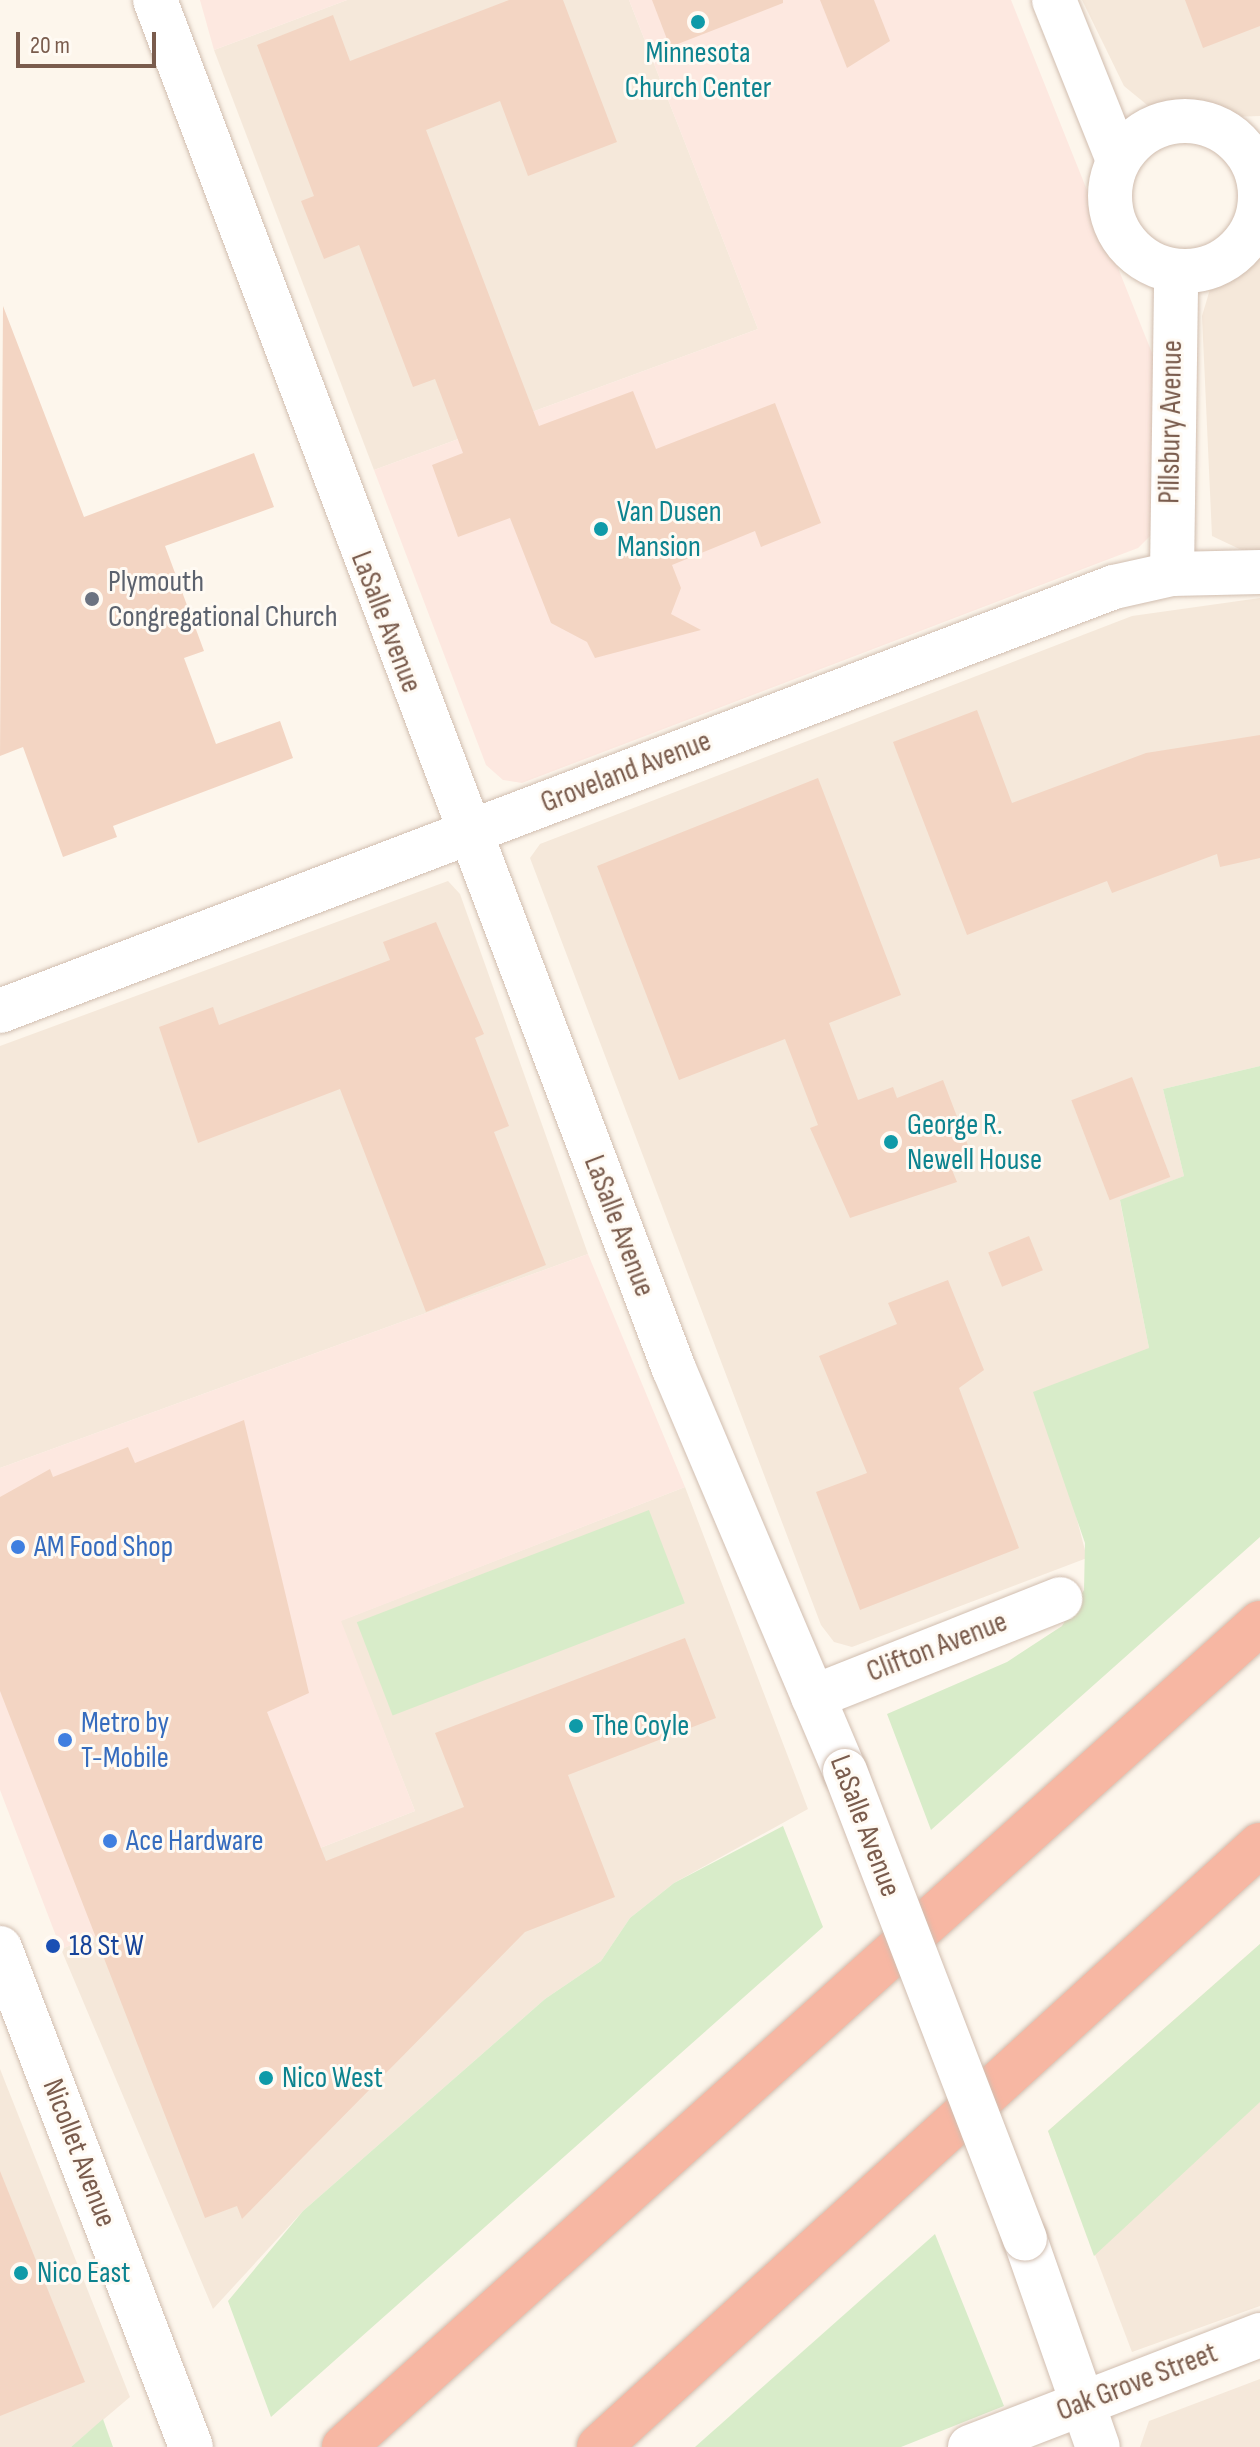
<!DOCTYPE html>
<style>
body{margin:0}
#map{position:relative;width:1260px;height:2447px;overflow:hidden;background:#fdf6ec;font-family:"Sofia Sans Condensed",sans-serif}
div>[style]{position:absolute}
.residential>*{inset:0;background:#f5e8da}
.commercial>*{inset:0;background:#fde8e0}
.green>*{inset:0;background:#d8ecc9;transform-origin:0 0}
.building>*{inset:0;background:#f3d5c3;transform-origin:0 0}
.roads{filter:drop-shadow(0 0 2px #d1beb0) drop-shadow(0 0 2px #d1beb0)}
.minor>*{height:44px;margin:-22px;padding:0 22px;transform-origin:22px;border-radius:22px;background:#fff}
.minor>.ring{margin:-22px;padding:0;box-sizing:content-box;background:none;border:44px solid #fff;border-radius:50%}
.tertiary>*{height:44px;margin:-22px;padding:0 22px;transform-origin:22px;border-radius:22px;background:#fff}
.motorway>*{height:44px;margin:-22px;padding:0 22px;transform-origin:22px;border-radius:22px;background:#f7b7a3}
.bridges{filter:drop-shadow(0 0 2px #d1beb0) drop-shadow(0 0 2px #d1beb0)}
.tertiary-bridge>*{height:44px;margin:-22px;padding:0 22px;transform-origin:22px;border-radius:22px;background:#fff}
.dots>*{width:22px;height:22px;translate:-50% -50%;box-sizing:border-box;border:4px solid #fffaf3;border-radius:50%}
span{translate:-50% -50%;white-space:nowrap;text-align:center;line-height:1.15;-webkit-text-stroke:6px #fffaf3;paint-order:stroke}
.culture-label{font-size:30px;color:#0d838f}
.left{translate:0 -50%;text-align:left}
.street-label{font-size:30px;color:#7a5c4d}
.worship-label{font-size:30px;color:#5b616d}
.shop-label{font-size:30px;color:#366cbe}
.transit-label{font-size:30px;color:#164399}
.scale{position:absolute;left:16px;top:32px;width:140px;height:36px;box-sizing:border-box;border:4px solid #7a5c4d;border-top:0;padding-left:10px;font-size:24px;line-height:28px;white-space:nowrap;color:#7a5c4d;-webkit-text-stroke:6px #fffaf3;paint-order:stroke}
</style>
<div id="map">
<div class="residential">
<i style="clip-path:polygon(347px 0,629px 0,758px 329px,374px 470px,214px 50px)"></i>
<i style="clip-path:polygon(1082px 0,1260px 0,1260px 116px,1173px 119px,1152px 109px,1124px 86px)"></i>
<i style="clip-path:polygon(1260px 205px,1260px 552px,1248px 553px,1212px 536px,1202px 316px,1219px 259px,1240px 221px)"></i>
<i style="clip-path:polygon(1260px 598px,1260px 1066px,1163px 1089px,1184px 1176px,1120px 1201px,1149px 1348px,1074px 1508px,1087px 1558px,852px 1647px,834px 1642px,821px 1625px,530px 858px,540px 844px,1132px 616px)"></i>
<i style="clip-path:polygon(448px 881px,460px 894px,588px 1254px,0 1468px,0 1046px)"></i>
<i style="clip-path:polygon(685px 1487px,808px 1809px,674px 1883px,630px 1918px,601px 1961px,545px 1999px,303px 2211px,213px 2309px,61px 1949px,415px 1811px,340px 1621px)"></i>
<i style="clip-path:polygon(1260px 1944px,1260px 2306px,1132px 2352px,1048px 2131px)"></i>
<i style="clip-path:polygon(0 2069px,130px 2397px,71px 2447px,0 2447px)"></i>
<i style="clip-path:polygon(1260px 2379px,1260px 2447px,1140px 2447px,1149px 2421px)"></i>
</div>
<div class="commercial">
<i style="clip-path:polygon(200px 0,347px 0,214px 50px)"></i>
<i style="clip-path:polygon(629px 0,1011px 0,1156px 363px,1168px 425px,1150px 536px,1138px 548px,522px 783px,503px 780px,486px 765px,374px 470px,758px 329px)"></i>
<i style="clip-path:polygon(588px 1254px,685px 1487px,341px 1621px,415px 1811px,61px 1949px,0 1790px,0 1468px)"></i>
</div>
<div class="green">
<i style="clip-path:polygon(1260px 1066px,1260px 1537px,931px 1830px,887px 1714px,1007px 1662px,1062px 1626px,1084px 1590px,1085px 1543px,1033px 1392px,1149px 1348px,1120px 1200px,1184px 1176px,1163px 1089px)"></i>
<i style="left:649px;top:1510px;width:100px;height:313px;rotate:69deg"></i>
<i style="clip-path:polygon(783px 1826px,823px 1927px,271px 2417px,228px 2301px,303px 2211px,545px 1999px,601px 1961px,630px 1918px,674px 1883px)"></i>
<i style="clip-path:polygon(1260px 1944px,1260px 2102px,1094px 2256px,1048px 2131px)"></i>
<i style="clip-path:polygon(935px 2234px,1004px 2406px,901px 2447px,695px 2447px)"></i>
<i style="clip-path:polygon(103px 2419px,113px 2447px,71px 2447px)"></i>
</div>
<div class="building">
<i style="clip-path:polygon(509px 0,563px 0,617px 142px,528px 176px,500px 101px,426px 130px,539px 426px,633px 391px,656px 449px,775px 403px,821px 523px,761px 547px,755px 531px,672px 565px,681px 588px,671px 614px,701px 630px,595px 658px,587px 642px,551px 623px,510px 518px,458px 537px,432px 465px,463px 453px,435px 379px,413px 387px,359px 245px,324px 259px,301px 201px,314px 196px,257px 45px,333px 15px,350px 61px)"></i>
<i style="clip-path:polygon(652px 0,783px 0,783px 3px,670px 47px)"></i>
<i style="clip-path:polygon(820px 0,874px 0,890px 41px,847px 68px)"></i>
<i style="clip-path:polygon(1185px 0,1260px 0,1260px 26px,1203px 48px)"></i>
<i style="clip-path:polygon(3px 306px,84px 517px,254px 453px,274px 507px,165px 546px,204px 651px,184px 658px,216px 744px,280px 721px,293px 758px,113px 826px,117px 837px,63px 857px,23px 747px,0 756px)"></i>
<i style="clip-path:polygon(977px 710px,1012px 803px,1146px 753px,1260px 735px,1260px 858px,1220px 867px,1217px 854px,1112px 893px,1107px 881px,967px 935px,893px 742px)"></i>
<i style="clip-path:polygon(818px 778px,901px 995px,829px 1023px,858px 1100px,893px 1087px,897px 1098px,943px 1080px,972px 1156px,950px 1165px,957px 1182px,850px 1218px,810px 1128px,818px 1125px,785px 1039px,679px 1080px,597px 866px)"></i>
<i style="clip-path:polygon(436px 922px,484px 1034px,475px 1038px,509px 1126px,494px 1132px,546px 1265px,426px 1312px,340px 1089px,198px 1143px,159px 1027px,213px 1007px,219px 1025px,390px 960px,383px 942px)"></i>
<i style="left:1132px;top:1077px;width:107px;height:65px;rotate:69deg"></i>
<i style="left:1029px;top:1236px;width:37px;height:44px;rotate:68deg"></i>
<i style="clip-path:polygon(948px 1280px,984px 1370px,959px 1388px,1019px 1548px,860px 1610px,816px 1492px,867px 1473px,819px 1356px,897px 1324px,888px 1303px)"></i>
<i style="clip-path:polygon(244px 1420px,309px 1693px,267px 1712px,326px 1861px,464px 1807px,435px 1733px,685px 1638px,716px 1718px,568px 1775px,615px 1897px,525px 1932px,242px 2219px,237px 2206px,205px 2218px,0 1691px,0 1497px,50px 1469px,53px 1477px,128px 1447px,135px 1463px)"></i>
<i style="clip-path:polygon(0 2171px,85px 2382px,0 2416px)"></i>
</div>
<div class="roads">
<div class="minor">
<i style="left:1054px;top:0;width:172px;rotate:68.2deg"></i>
<i class="ring" style="left:1110px;top:121px;width:106px;height:106px"></i>
<i style="left:1172px;top:574px;width:303px;rotate:-89.2deg"></i>
<i style="left:813px;top:1697px;width:266px;rotate:-21.6deg"></i>
<i style="left:970px;top:2447px;width:311px;rotate:-21.1deg"></i>
</div>
<div class="tertiary">
<i style="left:155px;top:0;width:1464px;rotate:69.24deg"></i>
<i style="left:674px;top:1369px;width:437px;rotate:67deg"></i>
<i style="left:0;top:1011px;width:1192px;rotate:-20.84deg"></i>
<i style="left:1114px;top:587px;width:59px;rotate:-12.6deg"></i>
<i style="left:1172px;top:574px;width:88px;rotate:-1.3deg"></i>
<i style="left:0;top:1948px;width:534px;rotate:69.05deg"></i>
<i style="left:1025px;top:2239px;width:220px;rotate:70.7deg"></i>
</div>
<div class="motorway">
<i style="left:344px;top:2447px;width:1232px;rotate:-41.97deg"></i>
<i style="left:599px;top:2447px;width:894px;rotate:-42.33deg"></i>
</div>
</div>
<div class="bridges">
<div class="tertiary-bridge">
<i style="left:845px;top:1771px;width:501px;rotate:68.96deg"></i>
</div>
</div>
<div class="dots">
<i style="left:698px;top:22px;background:#0f9aa8"></i>
<i style="left:601px;top:529px;background:#0f9aa8"></i>
<i style="left:92px;top:599px;background:#6b7280"></i>
<i style="left:891px;top:1142px;background:#0f9aa8"></i>
<i style="left:18px;top:1547px;background:#3f7fe0"></i>
<i style="left:576px;top:1726px;background:#0f9aa8"></i>
<i style="left:65px;top:1740px;background:#3f7fe0"></i>
<i style="left:110px;top:1841px;background:#3f7fe0"></i>
<i style="left:53px;top:1946px;background:#1a4fb4"></i>
<i style="left:266px;top:2078px;background:#0f9aa8"></i>
<i style="left:21px;top:2273px;background:#0f9aa8"></i>
</div>
<div class="culture-label">
<span style="left:698px;top:70px">Minnesota<br>Church Center</span>
<span class="left" style="left:617px;top:529px">Van Dusen<br>Mansion</span>
<span class="left" style="left:907px;top:1142px">George R.<br>Newell House</span>
<span class="left" style="left:592px;top:1726px">The Coyle</span>
<span class="left" style="left:282px;top:2078px">Nico West</span>
<span class="left" style="left:37px;top:2273px">Nico East</span>
</div>
<div class="street-label">
<span style="left:1171px;top:422px;rotate:-89deg">Pillsbury Avenue</span>
<span style="left:386px;top:622px;rotate:69deg">LaSalle Avenue</span>
<span style="left:626px;top:772px;rotate:-21deg">Groveland Avenue</span>
<span style="left:619px;top:1226px;rotate:69deg">LaSalle Avenue</span>
<span style="left:937px;top:1647px;rotate:-21deg">Clifton Avenue</span>
<span style="left:865px;top:1826px;rotate:69deg">LaSalle Avenue</span>
<span style="left:79px;top:2153px;rotate:69deg">Nicollet Avenue</span>
<span style="left:1137px;top:2382px;rotate:-21deg">Oak Grove Street</span>
</div>
<div class="worship-label">
<span class="left" style="left:108px;top:599px">Plymouth<br>Congregational Church</span>
</div>
<div class="shop-label">
<span class="left" style="left:34px;top:1547px">AM Food Shop</span>
<span class="left" style="left:81px;top:1740px">Metro by<br>T-Mobile</span>
<span class="left" style="left:126px;top:1841px">Ace Hardware</span>
</div>
<div class="transit-label">
<span class="left" style="left:69px;top:1946px">18 St W</span>
</div>
<div class="scale">20 m</div>
</div>
